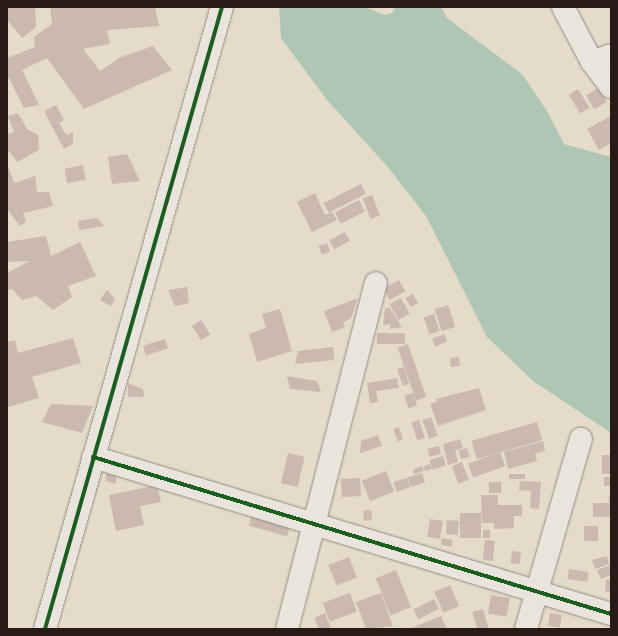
<!DOCTYPE html>
<style>
body{margin:0}
#map{position:relative;width:618px;height:636px;overflow:hidden;background:#e4dbc8;font-family:"IM FELL French Canon",serif}
div>[style]{position:absolute}
.water>*{inset:0;background:#b0c6b5}
.building>*{inset:0;background:#cbb9af;transform-origin:0 0}
.roads{filter:drop-shadow(0 0 1px #938c82) drop-shadow(0 0 1px #938c82)}
.minor>*{height:22px;margin:-11px;padding:0 11px;transform-origin:11px;border-radius:11px;background:#e9e4dc}
.cycleway>*{height:4px;margin:-2px;padding:0 2px;transform-origin:2px;border-radius:2px;background:#1b5e20}
span{translate:-50% -50%;white-space:nowrap;text-align:center;line-height:1.15;-webkit-text-stroke:4px #f5ead4;paint-order:stroke}
.frame{position:absolute;inset:0;border:8px solid #281b15;pointer-events:none}
</style>
<div id="map">
<div class="water">
<i style="clip-path:polygon(279px 7px,365px 7px,385px 15px,392px 13px,396px 7px,441px 7px,447px 18px,522px 74px,547px 111px,564px 144px,611px 157px,611px 433px,533px 381px,487px 337px,426px 216px,387px 166px,327px 100px,281px 38px)"></i>
</div>
<div class="building">
<i style="clip-path:polygon(11px 7px,35px 7px,36px 27px,22px 38px,8px 21px,8px 8px)"></i>
<i style="clip-path:polygon(50px 7px,155px 7px,159px 26px,107px 30px,110px 44px,83px 49px,100px 71px,121px 57px,153px 46px,172px 70px,84px 109px,47px 58px,22px 70px,39px 105px,24px 108px,9px 78px,7px 78px,7px 58px,35px 47px,34px 37px,52px 24px)"></i>
<i style="left:599px;top:88px;width:16px;height:15px;rotate:60deg"></i>
<i style="left:578px;top:89px;width:22px;height:11px;rotate:58deg"></i>
<i style="clip-path:polygon(56px 105px,64px 120px,59px 123px,66px 135px,73px 132px,73px 144px,64px 149px,44px 111px)"></i>
<i style="clip-path:polygon(18px 113px,27px 129px,38px 135px,39px 150px,17px 162px,10px 152px,7px 153px,7px 134px,14px 132px,8px 116px)"></i>
<i style="clip-path:polygon(611px 116px,611px 143px,599px 150px,587px 129px)"></i>
<i style="clip-path:polygon(127px 154px,140px 181px,112px 184px,108px 157px)"></i>
<i style="clip-path:polygon(7px 163px,14px 183px,35px 176px,37px 192px,49px 192px,53px 206px,23px 213px,26px 222px,20px 226px,7px 209px)"></i>
<i style="left:83px;top:165px;width:15px;height:19px;rotate:79deg"></i>
<i style="left:361px;top:184px;width:11px;height:42px;rotate:63deg"></i>
<i style="clip-path:polygon(315px 193px,325px 215px,332px 212px,337px 220px,312px 232px,297px 202px)"></i>
<i style="left:372px;top:195px;width:22px;height:10px;rotate:69deg"></i>
<i style="left:359px;top:200px;width:13px;height:27px;rotate:63deg"></i>
<i style="clip-path:polygon(97px 218px,104px 226px,79px 230px,78px 221px)"></i>
<i style="left:345px;top:232px;width:10px;height:18px;rotate:61deg"></i>
<i style="clip-path:polygon(46px 236px,51px 256px,80px 242px,96px 276px,68px 286px,72px 297px,53px 310px,36px 296px,22px 300px,12px 289px,7px 290px,7px 273px,30px 261px,7px 262px,7px 242px)"></i>
<i style="left:327px;top:243px;width:9px;height:9px;rotate:69deg"></i>
<i style="left:399px;top:280px;width:13px;height:18px;rotate:61deg"></i>
<i style="clip-path:polygon(187px 287px,189px 303px,175px 306px,168px 290px)"></i>
<i style="clip-path:polygon(107px 290px,115px 299px,111px 306px,100px 300px)"></i>
<i style="clip-path:polygon(413px 294px,418px 303px,411px 307px,405px 298px)"></i>
<i style="clip-path:polygon(358px 298px,351px 318px,343px 323px,345px 327px,332px 332px,324px 311px)"></i>
<i style="left:401px;top:298px;width:18px;height:13px;rotate:61deg"></i>
<i style="left:448px;top:305px;width:23px;height:14px;rotate:72deg"></i>
<i style="clip-path:polygon(389px 307px,402px 327px,390px 329px,390px 324px,383px 325px,385px 309px)"></i>
<i style="clip-path:polygon(280px 309px,292px 351px,257px 362px,249px 334px,266px 328px,262px 314px)"></i>
<i style="left:434px;top:314px;width:18px;height:11px;rotate:71deg"></i>
<i style="left:201px;top:320px;width:17px;height:11px;rotate:57deg"></i>
<i style="left:405px;top:333px;width:11px;height:28px;rotate:90deg"></i>
<i style="left:444px;top:334px;width:8px;height:13px;rotate:67deg"></i>
<i style="clip-path:polygon(73px 338px,81px 363px,32px 377px,39px 398px,8px 407px,7px 342px,15px 340px,18px 353px)"></i>
<i style="left:165px;top:339px;width:10px;height:23px;rotate:73deg"></i>
<i style="left:408px;top:344px;width:56px;height:11px;rotate:71deg"></i>
<i style="clip-path:polygon(333px 347px,334px 360px,295px 364px,298px 351px)"></i>
<i style="left:459px;top:357px;width:9px;height:9px;rotate:84deg"></i>
<i style="clip-path:polygon(404px 367px,409px 384px,403px 386px,397px 369px)"></i>
<i style="clip-path:polygon(287px 376px,317px 381px,321px 392px,290px 389px)"></i>
<i style="clip-path:polygon(397px 378px,399px 388px,376px 391px,378px 402px,370px 403px,367px 383px)"></i>
<i style="clip-path:polygon(128px 383px,143px 389px,144px 397px,128px 397px)"></i>
<i style="clip-path:polygon(479px 388px,486px 410px,438px 426px,430px 404px,437px 402px,436px 399px)"></i>
<i style="left:413px;top:393px;width:13px;height:9px;rotate:72deg"></i>
<i style="clip-path:polygon(51px 404px,93px 406px,82px 433px,42px 422px)"></i>
<i style="left:431px;top:417px;width:20px;height:9px;rotate:70deg"></i>
<i style="left:419px;top:420px;width:19px;height:8px;rotate:72deg"></i>
<i style="left:537px;top:422px;width:19px;height:68px;rotate:74deg"></i>
<i style="left:399px;top:427px;width:13px;height:6px;rotate:72deg"></i>
<i style="clip-path:polygon(378px 435px,382px 446px,360px 453px,361px 441px)"></i>
<i style="clip-path:polygon(460px 439px,463px 448px,455px 450px,458px 462px,448px 465px,443px 444px)"></i>
<i style="clip-path:polygon(543px 441px,545px 451px,535px 454px,537px 461px,508px 469px,504px 452px)"></i>
<i style="left:439px;top:446px;width:8px;height:12px;rotate:76deg"></i>
<i style="left:467px;top:448px;width:9px;height:9px;rotate:72deg"></i>
<i style="left:500px;top:452px;width:15px;height:34px;rotate:70deg"></i>
<i style="left:288px;top:453px;width:17px;height:31px;rotate:13deg"></i>
<i style="left:602px;top:455px;width:9px;height:19px"></i>
<i style="left:443px;top:456px;width:10px;height:14px;rotate:73deg"></i>
<i style="left:462px;top:462px;width:19px;height:11px;rotate:69deg"></i>
<i style="clip-path:polygon(430px 464px,432px 469px,425px 471px,424px 466px)"></i>
<i style="left:422px;top:466px;width:5px;height:10px;rotate:68deg"></i>
<i style="clip-path:polygon(107px 471px,116px 474px,116px 484px,105px 481px)"></i>
<i style="left:386px;top:471px;width:22px;height:26px;rotate:68deg"></i>
<i style="left:422px;top:473px;width:10px;height:15px;rotate:73deg"></i>
<i style="left:509px;top:474px;width:16px;height:5px"></i>
<i style="left:604px;top:477px;width:7px;height:9px"></i>
<i style="left:360px;top:478px;width:18px;height:19px;rotate:87deg"></i>
<i style="left:407px;top:478px;width:10px;height:14px;rotate:73deg"></i>
<i style="clip-path:polygon(520px 481px,541px 482px,539px 509px,530px 508px,531px 491px,519px 490px)"></i>
<i style="left:489px;top:482px;width:12px;height:11px"></i>
<i style="clip-path:polygon(157px 485px,161px 502px,140px 506px,144px 525px,116px 531px,109px 495px)"></i>
<i style="clip-path:polygon(481px 495px,498px 495px,498px 505px,522px 505px,522px 516px,514px 516px,514px 528px,494px 529px,494px 523px,482px 523px)"></i>
<i style="clip-path:polygon(609px 495px,611px 495px,611px 517px,593px 517px,593px 503px,609px 503px)"></i>
<i style="left:371px;top:510px;width:10px;height:8px;rotate:84deg"></i>
<i style="left:460px;top:513px;width:21px;height:25px"></i>
<i style="left:252px;top:514px;width:40px;height:12px;rotate:16deg"></i>
<i style="left:430px;top:519px;width:13px;height:18px;rotate:9deg"></i>
<i style="left:447px;top:520px;width:12px;height:14px;rotate:5deg"></i>
<i style="left:584px;top:526px;width:14px;height:15px"></i>
<i style="left:483px;top:530px;width:7px;height:8px"></i>
<i style="left:442px;top:538px;width:11px;height:7px;rotate:10deg"></i>
<i style="left:485px;top:540px;width:10px;height:20px;rotate:6deg"></i>
<i style="left:512px;top:551px;width:9px;height:12px;rotate:6deg"></i>
<i style="clip-path:polygon(607px 556px,609px 564px,595px 569px,592px 560px)"></i>
<i style="left:349px;top:557px;width:22px;height:22px;rotate:69deg"></i>
<i style="clip-path:polygon(611px 565px,611px 575px,601px 579px,597px 570px)"></i>
<i style="left:569px;top:569px;width:20px;height:10px;rotate:9deg"></i>
<i style="left:396px;top:570px;width:40px;height:22px;rotate:68deg"></i>
<i style="clip-path:polygon(606px 579px,611px 580px,611px 592px,605px 592px)"></i>
<i style="left:450px;top:585px;width:23px;height:17px;rotate:67deg"></i>
<i style="left:350px;top:593px;width:20px;height:29px;rotate:70deg"></i>
<i style="clip-path:polygon(381px 593px,393px 626px,366px 629px,356px 602px)"></i>
<i style="left:491px;top:595px;width:19px;height:19px;rotate:9deg"></i>
<i style="left:434px;top:599px;width:11px;height:23px;rotate:63deg"></i>
<i style="left:483px;top:609px;width:19px;height:11px;rotate:74deg"></i>
<i style="clip-path:polygon(325px 613px,331px 629px,319px 629px,314px 618px)"></i>
<i style="left:550px;top:613px;width:12px;height:13px;rotate:9deg"></i>
<i style="clip-path:polygon(441px 616px,447px 629px,409px 629px)"></i>
</div>
<div class="roads">
<div class="minor">
<i style="left:563px;top:7px;width:62px;rotate:62.2deg"></i>
<i style="left:592px;top:62px;width:20px;rotate:-20deg"></i>
<i style="left:592px;top:62px;width:31px;rotate:53deg"></i>
<i style="left:93px;top:457px;width:541px;rotate:16.86deg"></i>
<i style="left:45px;top:629px;width:647px;rotate:-74.12deg"></i>
<i style="left:287px;top:629px;width:357px;rotate:-75.6deg"></i>
<i style="left:526px;top:629px;width:198px;rotate:-73.9deg"></i>
</div>
</div>
<div class="cycleway">
<i style="left:93px;top:457px;width:541px;rotate:16.86deg"></i>
<i style="left:45px;top:629px;width:647px;rotate:-74.12deg"></i>
</div>
<div class="frame"></div>
</div>
